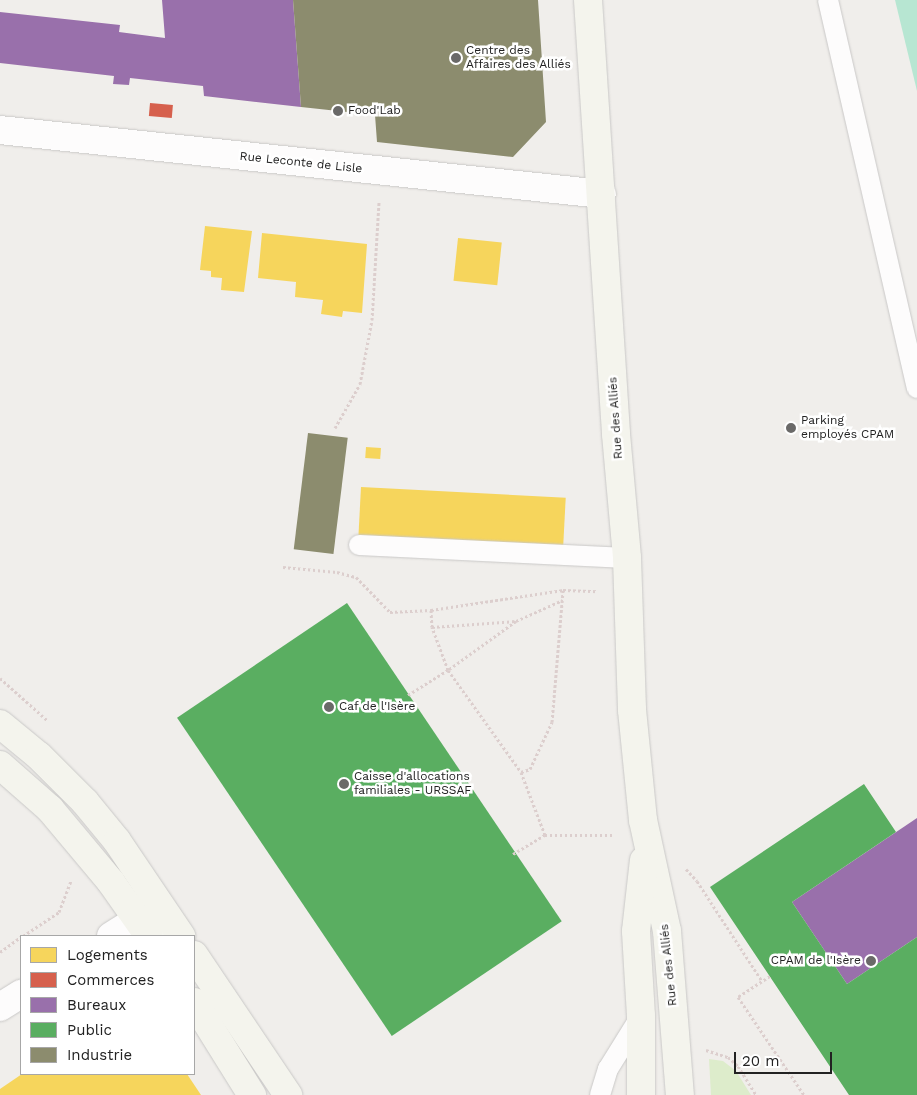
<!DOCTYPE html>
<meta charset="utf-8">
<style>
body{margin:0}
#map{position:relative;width:917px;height:1095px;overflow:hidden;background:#f0eeeb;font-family:"Work Sans",sans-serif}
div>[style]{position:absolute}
.grass>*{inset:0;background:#ddeccb}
.pitch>*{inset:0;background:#b7e6d2}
.homes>*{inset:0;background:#f6d55c;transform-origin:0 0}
.shops>*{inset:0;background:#d6604d;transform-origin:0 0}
.offices>*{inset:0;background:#9970ab}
.public>*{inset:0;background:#5aae61;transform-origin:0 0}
.industry>*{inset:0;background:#8c8c6e;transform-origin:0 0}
.path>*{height:3px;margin-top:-1.5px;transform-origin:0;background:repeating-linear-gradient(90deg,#dccecd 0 2.5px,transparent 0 5px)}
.roads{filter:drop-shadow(0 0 1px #c9c8c7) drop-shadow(0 0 1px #c9c8c7)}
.lane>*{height:20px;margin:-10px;padding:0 10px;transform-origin:10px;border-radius:10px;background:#fdfcfc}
.street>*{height:28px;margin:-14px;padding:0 14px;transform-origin:14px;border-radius:14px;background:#fdfcfc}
.secondary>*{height:28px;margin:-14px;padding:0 14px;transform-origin:14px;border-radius:14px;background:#f4f4ed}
.dots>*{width:14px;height:14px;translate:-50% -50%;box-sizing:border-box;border:2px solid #fff;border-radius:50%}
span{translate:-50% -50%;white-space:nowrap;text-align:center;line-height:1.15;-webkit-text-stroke:5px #fff;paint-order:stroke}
.poi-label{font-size:12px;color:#222}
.left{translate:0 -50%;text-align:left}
.right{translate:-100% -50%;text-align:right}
.street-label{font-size:12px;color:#222}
.legend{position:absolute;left:20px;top:935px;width:175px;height:140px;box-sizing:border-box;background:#fff;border:1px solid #a7a7a7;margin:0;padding:6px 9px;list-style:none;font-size:15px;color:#222}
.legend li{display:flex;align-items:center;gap:10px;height:25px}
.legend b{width:25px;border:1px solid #a7a7a7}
.scale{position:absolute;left:734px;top:1052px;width:98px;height:22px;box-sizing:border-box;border:2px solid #222;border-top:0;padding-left:6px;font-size:15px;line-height:18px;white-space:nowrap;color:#222;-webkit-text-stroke:4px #fff;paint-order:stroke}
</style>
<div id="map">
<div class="grass">
<i style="clip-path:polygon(709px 1059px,723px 1061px,736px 1071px,751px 1095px,711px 1095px)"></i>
</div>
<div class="pitch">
<i style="clip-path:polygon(895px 0,917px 0,917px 91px)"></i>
</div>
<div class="homes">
<i style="clip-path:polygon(205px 226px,252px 231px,244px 292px,221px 290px,222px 278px,211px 277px,211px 271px,200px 270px)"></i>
<i style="clip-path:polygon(262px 233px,367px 244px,362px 313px,343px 311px,342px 317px,321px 314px,323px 300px,295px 297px,296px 282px,258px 278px)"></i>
<i style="left:458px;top:238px;width:44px;height:43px;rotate:6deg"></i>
<i style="left:366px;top:447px;width:15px;height:11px;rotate:4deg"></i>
<i style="left:361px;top:487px;width:205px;height:50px;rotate:3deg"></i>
<i style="clip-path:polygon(22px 1074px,187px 1074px,201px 1095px,0 1095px,0 1089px)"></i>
</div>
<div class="shops">
<i style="left:150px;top:103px;width:23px;height:13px;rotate:5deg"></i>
</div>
<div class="offices">
<i style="clip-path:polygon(162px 0,293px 0,301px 107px,204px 96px,203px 86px,130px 78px,129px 85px,113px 84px,114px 76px,0 63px,0 12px,120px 25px,119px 32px,165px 38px)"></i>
<i style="clip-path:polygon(917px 818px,917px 937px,847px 984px,792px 902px)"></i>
</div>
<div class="public">
<i style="left:347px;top:603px;width:384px;height:205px;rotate:56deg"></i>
<i style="clip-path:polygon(864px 784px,896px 832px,792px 902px,847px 984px,917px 937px,917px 1095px,849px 1095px,710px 887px)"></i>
</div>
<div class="industry">
<i style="clip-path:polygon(293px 0,538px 0,546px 122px,513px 157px,377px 142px,375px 115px,301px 107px)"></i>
<i style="left:308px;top:433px;width:40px;height:117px;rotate:7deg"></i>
</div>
<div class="path">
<i style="left:335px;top:428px;width:51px;rotate:-60.4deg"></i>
<i style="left:360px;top:384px;width:65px;rotate:-79.4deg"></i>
<i style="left:372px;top:320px;width:119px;rotate:-86.6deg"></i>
<i style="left:283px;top:567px;width:54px;rotate:5.3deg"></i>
<i style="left:337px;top:572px;width:20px;rotate:15deg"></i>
<i style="left:356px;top:577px;width:49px;rotate:45.8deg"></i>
<i style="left:390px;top:612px;width:41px;rotate:-2.8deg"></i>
<i style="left:431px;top:610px;width:134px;rotate:-8.6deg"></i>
<i style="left:563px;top:590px;width:35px;rotate:2deg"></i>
<i style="left:431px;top:610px;width:17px;rotate:87deg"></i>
<i style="left:432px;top:627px;width:84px;rotate:-4.1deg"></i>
<i style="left:516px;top:621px;width:84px;rotate:144.2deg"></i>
<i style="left:448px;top:670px;width:125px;rotate:54.4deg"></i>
<i style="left:521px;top:772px;width:9px;rotate:-18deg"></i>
<i style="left:530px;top:769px;width:52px;rotate:-64.9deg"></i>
<i style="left:552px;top:722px;width:132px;rotate:-85.2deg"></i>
<i style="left:516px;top:621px;width:51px;rotate:-24.1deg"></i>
<i style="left:0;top:678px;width:64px;rotate:41.9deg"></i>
<i style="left:408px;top:695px;width:47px;rotate:-32deg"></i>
<i style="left:448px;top:670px;width:46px;rotate:-110.4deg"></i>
<i style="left:545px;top:835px;width:70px"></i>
<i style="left:513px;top:854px;width:37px;rotate:-31deg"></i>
<i style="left:545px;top:835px;width:67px;rotate:-110.9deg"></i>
<i style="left:686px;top:869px;width:16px;rotate:47deg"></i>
<i style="left:697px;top:881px;width:119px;rotate:57deg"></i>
<i style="left:23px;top:936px;width:43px;rotate:-33.7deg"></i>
<i style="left:59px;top:912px;width:33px;rotate:-69deg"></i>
<i style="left:0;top:952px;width:26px;rotate:-36deg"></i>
<i style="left:770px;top:976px;width:38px;rotate:147deg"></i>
<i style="left:738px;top:997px;width:118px;rotate:56deg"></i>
<i style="left:706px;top:1050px;width:23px;rotate:18deg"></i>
<i style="left:728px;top:1057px;width:13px;rotate:42deg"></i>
<i style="left:738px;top:1066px;width:34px;rotate:58deg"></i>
</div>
<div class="roads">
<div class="lane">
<i style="left:828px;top:0;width:398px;rotate:77.1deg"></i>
<i style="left:359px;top:545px;width:268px;rotate:2.8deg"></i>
<i style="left:600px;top:1095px;width:27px;rotate:-73deg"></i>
<i style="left:608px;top:1069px;width:62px;rotate:-58.1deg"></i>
</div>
<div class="street">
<i style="left:0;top:130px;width:605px;rotate:6.07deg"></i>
<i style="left:111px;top:936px;width:31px;rotate:-32deg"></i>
<i style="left:137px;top:920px;width:25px;rotate:23deg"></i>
<i style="left:0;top:1007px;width:25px;rotate:-32deg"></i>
</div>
<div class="secondary">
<i style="left:588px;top:0;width:435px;rotate:86.3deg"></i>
<i style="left:616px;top:434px;width:124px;rotate:84.9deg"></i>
<i style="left:627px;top:558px;width:152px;rotate:88.1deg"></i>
<i style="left:632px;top:710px;width:111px;rotate:84.3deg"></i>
<i style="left:643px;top:820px;width:114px;rotate:77.8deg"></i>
<i style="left:667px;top:931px;width:165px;rotate:85.5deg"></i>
<i style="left:0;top:724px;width:50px;rotate:39.4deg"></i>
<i style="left:39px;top:756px;width:65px;rotate:45deg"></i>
<i style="left:85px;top:802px;width:50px;rotate:50.6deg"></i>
<i style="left:117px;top:841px;width:115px;rotate:56deg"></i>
<i style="left:0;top:765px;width:67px;rotate:41.3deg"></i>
<i style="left:50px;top:809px;width:95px;rotate:50.1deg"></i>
<i style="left:111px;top:882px;width:66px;rotate:54.9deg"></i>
<i style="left:194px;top:955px;width:169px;rotate:56.1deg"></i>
<i style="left:194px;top:1002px;width:110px;rotate:58.1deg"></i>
<i style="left:641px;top:1095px;width:79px;rotate:-90deg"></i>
<i style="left:641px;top:1016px;width:85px;rotate:-93.4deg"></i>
<i style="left:636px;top:931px;width:71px;rotate:-83.6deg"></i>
</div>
</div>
<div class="dots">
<i style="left:456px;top:58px;background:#6a6968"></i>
<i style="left:338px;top:111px;background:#6a6968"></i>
<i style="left:791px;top:428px;background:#6a6968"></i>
<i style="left:329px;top:707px;background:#6a6968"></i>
<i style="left:344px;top:784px;background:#6a6968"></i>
<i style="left:871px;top:961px;background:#6a6968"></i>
</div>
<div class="poi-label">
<span class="left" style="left:466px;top:58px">Centre des<br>Affaires des Alliés</span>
<span class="left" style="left:348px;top:111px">Food'Lab</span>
<span class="left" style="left:801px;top:428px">Parking<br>employés CPAM</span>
<span class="left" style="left:339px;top:707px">Caf de l'Isère</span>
<span class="left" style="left:354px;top:784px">Caisse d'allocations<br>familiales - URSSAF</span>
<span class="right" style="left:861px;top:961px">CPAM de l'Isère</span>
</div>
<div class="street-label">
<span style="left:301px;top:163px;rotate:6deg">Rue Leconte de Lisle</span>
<span style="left:616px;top:418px;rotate:-94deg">Rue des Alliés</span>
<span style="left:669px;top:965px;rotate:-96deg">Rue des Alliés</span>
</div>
<ul class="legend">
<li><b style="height:14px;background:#f6d55c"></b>Logements</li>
<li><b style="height:14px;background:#d6604d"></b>Commerces</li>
<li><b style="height:14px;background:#9970ab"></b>Bureaux</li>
<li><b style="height:14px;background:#5aae61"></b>Public</li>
<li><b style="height:14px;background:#8c8c6e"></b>Industrie</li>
</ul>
<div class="scale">20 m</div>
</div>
